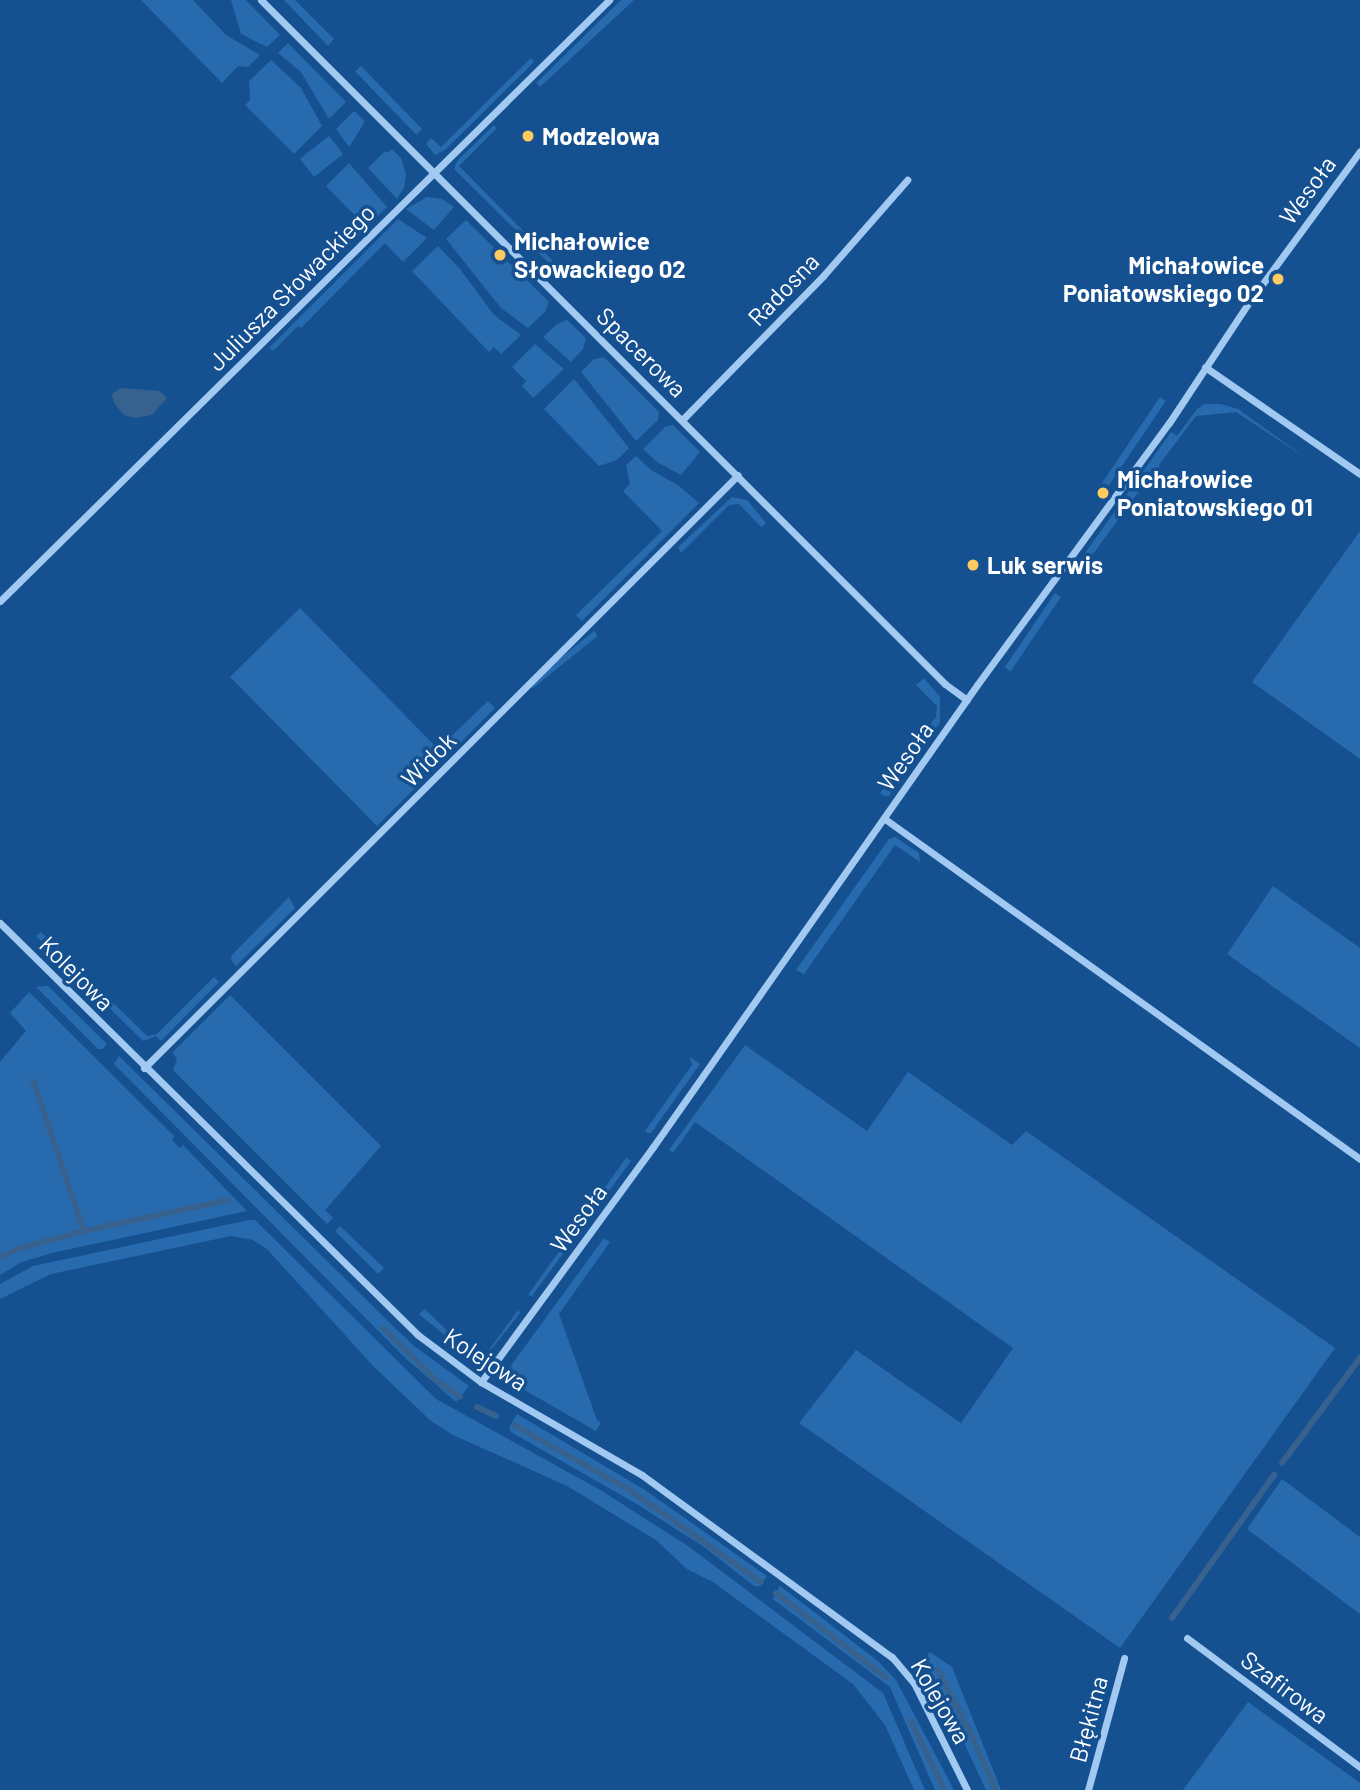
<!DOCTYPE html>
<meta charset="utf-8">
<style>
body{margin:0}
#map{position:relative;width:1360px;height:1790px;overflow:hidden;background:#155090;font-family:Barlow,sans-serif}
div>[style]{position:absolute}
.green>*{inset:0;background:#276bae;transform-origin:0 0}
.water>*{inset:0;background:#376290}
.stream>*{height:6px;margin:-3px;padding:0 3px;transform-origin:3px;border-radius:3px;background:#376290}
.street>*{height:7px;margin:-3.5px;padding:0 3.5px;transform-origin:3.5px;border-radius:3.5px;background:#a1c9f1}
.dots>*{width:19px;height:19px;translate:-50% -50%;box-sizing:border-box;border:4px solid #155090;border-radius:50%}
span{translate:-50% -50%;white-space:nowrap;text-align:center;line-height:1.15;-webkit-text-stroke:7px #155090;paint-order:stroke}
.poi-label{font-size:24px;color:#fff;font-weight:700}
.left{translate:0 -50%;text-align:left}
.right{translate:-100% -50%;text-align:right}
.street-label{font-size:24px;color:#fff}
</style>
<div id="map">
<div class="green">
<i style="clip-path:polygon(141px 0,193px 0,226px 35px,260px 55px,248px 67px,238px 66px,222px 83px)"></i>
<i style="clip-path:polygon(231px 0,246px 0,280px 35px,267px 47px,241px 34px)"></i>
<i style="clip-path:polygon(284px 0,295px 0,334px 39px,328px 46px)"></i>
<i style="clip-path:polygon(621px 0,634px 0,540px 87px,536px 83px)"></i>
<i style="clip-path:polygon(288px 43px,346px 102px,329px 119px,301px 72px,278px 53px)"></i>
<i style="clip-path:polygon(531px 58px,534px 62px,445px 150px,435px 155px,426px 144px,431px 138px,441px 147px)"></i>
<i style="clip-path:polygon(271px 60px,301px 88px,322px 126px,294px 154px,245px 105px,250px 100px,249px 81px)"></i>
<i style="left:361px;top:66px;width:88px;height:8px;rotate:46deg"></i>
<i style="clip-path:polygon(354px 111px,364px 120px,363px 125px,349px 147px,336px 129px)"></i>
<i style="clip-path:polygon(494px 125px,497px 128px,459px 166px,553px 261px,550px 264px,454px 169px,457px 161px)"></i>
<i style="left:329px;top:136px;width:23px;height:37px;rotate:52deg"></i>
<i style="clip-path:polygon(392px 149px,401px 158px,406px 174px,404px 188px,397px 199px,368px 168px,385px 151px,387px 153px)"></i>
<i style="clip-path:polygon(349px 163px,387px 207px,301px 292px,299px 289px,364px 225px,326px 186px)"></i>
<i style="clip-path:polygon(427px 197px,442px 199px,454px 207px,434px 230px,406px 209px)"></i>
<i style="clip-path:polygon(398px 219px,427px 238px,403px 262px,385px 243px,301px 328px,298px 326px,273px 351px,269px 348px)"></i>
<i style="clip-path:polygon(466px 220px,549px 302px,545px 312px,528px 328px,501px 308px,446px 239px)"></i>
<i style="clip-path:polygon(438px 246px,460px 269px,494px 315px,521px 335px,501px 354px,494px 347px,489px 352px,412px 271px)"></i>
<i style="clip-path:polygon(567px 320px,586px 338px,583px 349px,571px 362px,543px 337px,557px 324px)"></i>
<i style="clip-path:polygon(535px 344px,564px 369px,533px 398px,522px 386px,526px 381px,512px 367px)"></i>
<i style="clip-path:polygon(604px 357px,659px 412px,658px 420px,636px 441px,581px 372px,594px 359px)"></i>
<i style="clip-path:polygon(574px 379px,629px 448px,617px 460px,599px 466px,544px 409px)"></i>
<i style="left:1160px;top:397px;width:7px;height:117px;rotate:34deg"></i>
<i style="clip-path:polygon(1204px 404px,1220px 404px,1238px 409px,1309px 460px,1236px 412px,1196px 416px,1159px 465px,1161px 473px,1150px 487px,1142px 487px,1085px 565px,1097px 576px,1080px 564px,1080px 560px,1171px 432px,1177px 436px,1197px 409px)"></i>
<i style="clip-path:polygon(673px 425px,700px 452px,681px 475px,657px 462px,643px 449px,665px 427px)"></i>
<i style="clip-path:polygon(636px 456px,651px 470px,679px 486px,699px 503px,582px 621px,576px 615px,662px 531px,623px 491px,630px 484px,626px 465px)"></i>
<i style="clip-path:polygon(732px 497px,747px 500px,766px 523px,761px 527px,739px 504px,729px 505px,681px 553px,678px 547px)"></i>
<i style="clip-path:polygon(1360px 531px,1360px 759px,1252px 682px)"></i>
<i style="left:1055px;top:593px;width:7px;height:90px;rotate:34deg"></i>
<i style="clip-path:polygon(300px 608px,438px 749px,488px 701px,495px 708px,377px 826px,230px 677px)"></i>
<i style="left:594px;top:631px;width:6px;height:84px;rotate:51deg"></i>
<i style="clip-path:polygon(924px 678px,940px 697px,940px 722px,889px 796px,885px 796px,880px 793px,936px 717px,937px 706px,916px 685px)"></i>
<i style="clip-path:polygon(895px 837px,919px 853px,920px 862px,895px 845px,804px 974px,796px 970px,889px 839px)"></i>
<i style="clip-path:polygon(1273px 886px,1360px 948px,1360px 1048px,1227px 954px)"></i>
<i style="clip-path:polygon(289px 897px,295px 908px,236px 966px,231px 960px,232px 955px)"></i>
<i style="clip-path:polygon(41px 932px,147px 1036px,157px 1034px,214px 977px,219px 982px,161px 1041px,156px 1036px,143px 1041px,36px 936px)"></i>
<i style="clip-path:polygon(48px 986px,107px 1044px,103px 1049px,98px 1049px,36px 987px)"></i>
<i style="clip-path:polygon(29px 992px,174px 1136px,172px 1140px,180px 1148px,183px 1145px,247px 1211px,52px 1253px,22px 1262px,0 1275px,0 1062px,26px 1031px,10px 1013px)"></i>
<i style="clip-path:polygon(230px 995px,381px 1146px,325px 1210px,333px 1218px,327px 1224px,173px 1070px,177px 1058px,172px 1053px)"></i>
<i style="clip-path:polygon(745px 1045px,867px 1131px,908px 1072px,1012px 1145px,1026px 1131px,1335px 1348px,1120px 1648px,799px 1423px,856px 1350px,961px 1423px,1013px 1348px,695px 1122px,673px 1153px,669px 1150px)"></i>
<i style="clip-path:polygon(119px 1056px,389px 1322px,414px 1346px,469px 1386px,456px 1402px,402px 1355px,114px 1064px)"></i>
<i style="clip-path:polygon(690px 1057px,700px 1064px,651px 1133px,648px 1133px,645px 1131px,692px 1065px)"></i>
<i style="clip-path:polygon(626px 1158px,631px 1161px,532px 1296px,528px 1295px)"></i>
<i style="clip-path:polygon(249px 1220px,255px 1220px,436px 1399px,602px 1491px,688px 1546px,883px 1693px,925px 1790px,914px 1790px,885px 1725px,853px 1684px,713px 1582px,687px 1569px,656px 1540px,567px 1486px,453px 1435px,431px 1421px,374px 1367px,267px 1249px,253px 1240px,231px 1236px,51px 1274px,0 1299px,0 1284px,33px 1266px)"></i>
<i style="clip-path:polygon(340px 1226px,384px 1268px,378px 1274px,335px 1231px)"></i>
<i style="clip-path:polygon(604px 1238px,610px 1242px,559px 1314px,597px 1420px,601px 1423px,596px 1431px,521px 1388px,510px 1372px,512px 1364px)"></i>
<i style="clip-path:polygon(425px 1309px,474px 1357px,484px 1357px,518px 1310px,520px 1313px,483px 1360px,473px 1357px,466px 1353px,419px 1314px)"></i>
<i style="clip-path:polygon(517px 1414px,645px 1490px,767px 1576px,760px 1586px,754px 1586px,704px 1547px,635px 1503px,511px 1432px,509px 1427px)"></i>
<i style="clip-path:polygon(1282px 1479px,1360px 1537px,1360px 1614px,1247px 1529px)"></i>
<i style="clip-path:polygon(780px 1586px,878px 1661px,896px 1680px,954px 1790px,935px 1790px,890px 1687px,773px 1599px)"></i>
<i style="clip-path:polygon(930px 1652px,952px 1667px,1001px 1790px,986px 1790px,930px 1670px,923px 1661px)"></i>
<i style="clip-path:polygon(1248px 1702px,1360px 1783px,1360px 1790px,1183px 1790px)"></i>
</div>
<div class="water">
<i style="clip-path:polygon(120px 388px,159px 391px,167px 398px,152px 415px,135px 418px,124px 415px,114px 403px,112px 394px)"></i>
</div>
<div class="stream">
<i style="left:33px;top:1081px;width:158px;rotate:71.2deg"></i>
<i style="left:0;top:1257px;width:19px;rotate:-25deg"></i>
<i style="left:17px;top:1249px;width:69px;rotate:-15deg"></i>
<i style="left:84px;top:1231px;width:148px;rotate:-12.1deg"></i>
<i style="left:383px;top:1328px;width:74px;rotate:44.5deg"></i>
<i style="left:436px;top:1380px;width:29px;rotate:35deg"></i>
<i style="left:477px;top:1407px;width:21px;rotate:25deg"></i>
<i style="left:514px;top:1425px;width:131px;rotate:29.3deg"></i>
<i style="left:628px;top:1489px;width:162px;rotate:35deg"></i>
<i style="left:1282px;top:1463px;width:131px;rotate:-53.4deg"></i>
<i style="left:776px;top:1593px;width:138px;rotate:37.6deg"></i>
<i style="left:1172px;top:1618px;width:176px;rotate:-54.5deg"></i>
<i style="left:938px;top:1670px;width:72px;rotate:62.7deg"></i>
<i style="left:971px;top:1734px;width:61px;rotate:65.9deg"></i>
<i style="left:911px;top:1721px;width:76px;rotate:64.4deg"></i>
</div>
<div class="street">
<i style="left:261px;top:0;width:967px;rotate:45deg"></i>
<i style="left:945px;top:684px;width:27px;rotate:36deg"></i>
<i style="left:1205px;top:367px;width:188px;rotate:34.6deg"></i>
<i style="left:682px;top:420px;width:202px;rotate:-45.6deg"></i>
<i style="left:823px;top:276px;width:128px;rotate:-48.8deg"></i>
<i style="left:0;top:601px;width:856px;rotate:-44.62deg"></i>
<i style="left:885px;top:819px;width:584px;rotate:35.59deg"></i>
<i style="left:0;top:923px;width:587px;rotate:44.59deg"></i>
<i style="left:418px;top:1335px;width:79px;rotate:36.7deg"></i>
<i style="left:481px;top:1382px;width:186px;rotate:30deg"></i>
<i style="left:642px;top:1475px;width:309px;rotate:36.1deg"></i>
<i style="left:892px;top:1657px;width:34px;rotate:50deg"></i>
<i style="left:914px;top:1683px;width:119px;rotate:63.6deg"></i>
<i style="left:144px;top:1068px;width:839px;rotate:-44.95deg"></i>
<i style="left:481px;top:1382px;width:291px;rotate:-53.8deg"></i>
<i style="left:653px;top:1147px;width:564px;rotate:-54.96deg"></i>
<i style="left:977px;top:685px;width:325px;rotate:-53.8deg"></i>
<i style="left:1169px;top:423px;width:141px;rotate:-56.5deg"></i>
<i style="left:1247px;top:305px;width:191px;rotate:-53.7deg"></i>
<i style="left:1187px;top:1638px;width:216px;rotate:36.7deg"></i>
<i style="left:1088px;top:1790px;width:137px;rotate:-74.7deg"></i>
</div>
<div class="dots">
<i style="left:528px;top:136px;background:#ffca60"></i>
<i style="left:500px;top:255px;background:#ffca60"></i>
<i style="left:1278px;top:279px;background:#ffca60"></i>
<i style="left:1103px;top:493px;background:#ffca60"></i>
<i style="left:973px;top:565px;background:#ffca60"></i>
</div>
<div class="poi-label">
<span class="left" style="left:542px;top:136px">Modzelowa</span>
<span class="left" style="left:514px;top:255px">Michałowice<br>Słowackiego 02</span>
<span class="right" style="left:1264px;top:279px">Michałowice<br>Poniatowskiego 02</span>
<span class="left" style="left:1117px;top:493px">Michałowice<br>Poniatowskiego 01</span>
<span class="left" style="left:987px;top:565px">Luk serwis</span>
</div>
<div class="street-label">
<span style="left:1307px;top:190px;rotate:-54deg">Wesoła</span>
<span style="left:291px;top:287px;rotate:-45deg">Juliusza Słowackiego</span>
<span style="left:783px;top:289px;rotate:-46deg">Radosna</span>
<span style="left:642px;top:352px;rotate:45deg">Spacerowa</span>
<span style="left:905px;top:756px;rotate:-55deg">Wesoła</span>
<span style="left:428px;top:759px;rotate:-45deg">Widok</span>
<span style="left:77px;top:973px;rotate:45deg">Kolejowa</span>
<span style="left:578px;top:1218px;rotate:-54deg">Wesoła</span>
<span style="left:486px;top:1359px;rotate:33deg">Kolejowa</span>
<span style="left:1285px;top:1687px;rotate:37deg">Szafirowa</span>
<span style="left:941px;top:1701px;rotate:60deg">Kolejowa</span>
<span style="left:1088px;top:1719px;rotate:-75deg">Błękitna</span>
</div>
</div>
